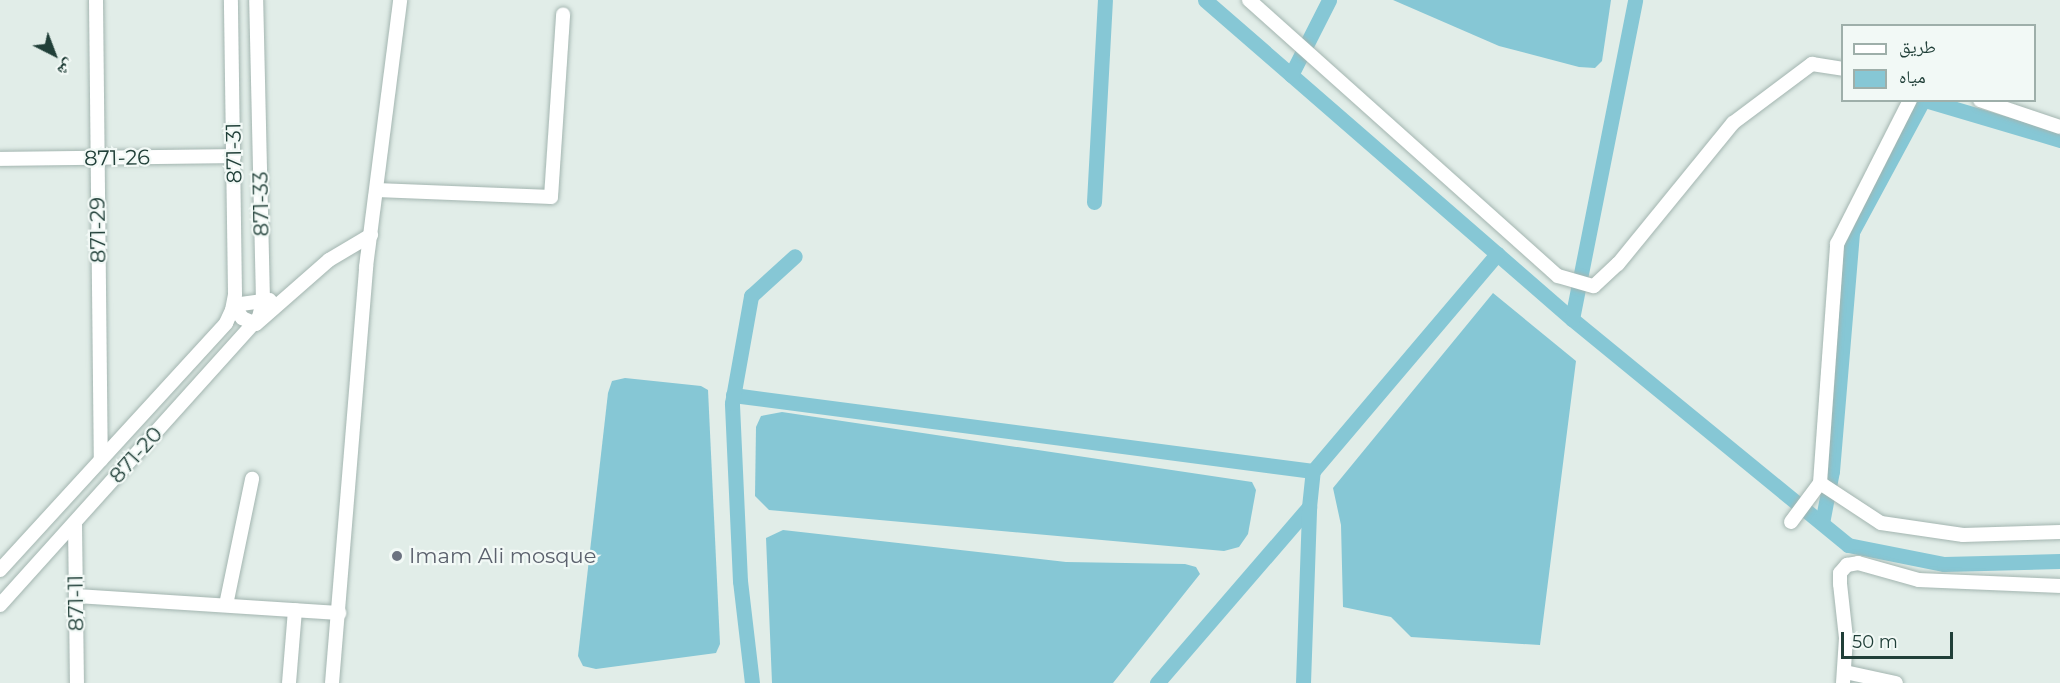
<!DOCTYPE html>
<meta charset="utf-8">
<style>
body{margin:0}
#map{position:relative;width:2060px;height:683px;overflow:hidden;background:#e1ede8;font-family:Montserrat,"Noto Naskh Arabic",sans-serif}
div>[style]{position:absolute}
.water>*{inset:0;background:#86c7d5}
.canal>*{height:15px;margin:-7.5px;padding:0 7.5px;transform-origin:7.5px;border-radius:7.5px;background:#86c7d5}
.roads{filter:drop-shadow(0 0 2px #a3b5b0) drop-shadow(0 0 2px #a3b5b0)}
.street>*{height:14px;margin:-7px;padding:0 7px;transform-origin:7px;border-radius:7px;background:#fff}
.dots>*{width:16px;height:16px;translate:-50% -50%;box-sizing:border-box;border:3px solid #f2f9f6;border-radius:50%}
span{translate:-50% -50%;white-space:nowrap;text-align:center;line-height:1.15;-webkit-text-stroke:4.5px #f2f9f6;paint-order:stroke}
.street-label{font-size:21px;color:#203f38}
.worship-label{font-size:21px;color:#5b616d}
.left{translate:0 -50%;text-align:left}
.legend{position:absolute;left:1841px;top:24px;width:195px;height:78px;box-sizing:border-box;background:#f2f9f6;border:2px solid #9eafaa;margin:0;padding:8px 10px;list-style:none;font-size:18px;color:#203f38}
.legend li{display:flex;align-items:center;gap:12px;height:30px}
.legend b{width:30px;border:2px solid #9eafaa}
.north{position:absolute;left:24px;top:24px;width:60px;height:60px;-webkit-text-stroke:4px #f2f9f6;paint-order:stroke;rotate:138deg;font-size:16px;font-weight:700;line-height:24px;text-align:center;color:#203f38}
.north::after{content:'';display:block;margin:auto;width:21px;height:27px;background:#203f38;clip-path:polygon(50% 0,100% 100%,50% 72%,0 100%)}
.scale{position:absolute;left:1841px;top:632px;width:112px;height:27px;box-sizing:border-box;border:3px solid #203f38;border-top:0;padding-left:8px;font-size:18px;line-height:21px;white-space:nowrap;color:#203f38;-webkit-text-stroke:4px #f2f9f6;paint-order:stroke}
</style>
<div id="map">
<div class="water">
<i style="clip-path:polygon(1393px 0,1611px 0,1602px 61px,1595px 68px,1579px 67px,1499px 46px)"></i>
<i style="clip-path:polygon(1493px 293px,1576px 361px,1540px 645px,1411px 637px,1391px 617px,1343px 607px,1341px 525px,1333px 488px)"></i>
<i style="clip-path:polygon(625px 378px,701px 386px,708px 390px,720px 644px,716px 653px,596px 669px,583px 666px,578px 656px,608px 393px,612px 381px)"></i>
<i style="clip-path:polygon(782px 412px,1252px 482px,1256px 490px,1248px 534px,1239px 547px,1224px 551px,769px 510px,755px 496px,756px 427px,761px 416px)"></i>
<i style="clip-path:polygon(783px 530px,1066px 562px,1185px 564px,1196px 567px,1200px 574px,1113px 683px,772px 683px,766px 538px)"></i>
</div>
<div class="canal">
<i style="left:1205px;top:0;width:486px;rotate:41deg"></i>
<i style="left:1572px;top:319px;width:357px;rotate:39.3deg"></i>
<i style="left:1848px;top:545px;width:98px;rotate:11.2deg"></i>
<i style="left:1944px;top:564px;width:116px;rotate:-1.5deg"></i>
<i style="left:1291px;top:75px;width:84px;rotate:-63.1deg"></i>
<i style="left:1925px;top:100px;width:141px;rotate:16.5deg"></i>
<i style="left:1094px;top:202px;width:202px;rotate:-86.9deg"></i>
<i style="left:1572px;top:319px;width:325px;rotate:-78.8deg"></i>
<i style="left:733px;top:395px;width:585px;rotate:7.47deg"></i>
<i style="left:1313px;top:471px;width:285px;rotate:-49.7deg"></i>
<i style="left:1822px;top:523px;width:53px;rotate:-79.1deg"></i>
<i style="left:1832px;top:471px;width:240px;rotate:-85.2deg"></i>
<i style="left:1852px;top:232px;width:150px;rotate:-61.7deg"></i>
<i style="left:752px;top:683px;width:103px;rotate:-96.7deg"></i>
<i style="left:740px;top:581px;width:178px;rotate:-92.6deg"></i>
<i style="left:732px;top:403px;width:109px;rotate:-79.9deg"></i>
<i style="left:751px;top:296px;width:59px;rotate:-42.3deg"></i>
<i style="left:1157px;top:683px;width:233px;rotate:-49.2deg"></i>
<i style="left:1309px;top:507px;width:36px;rotate:-84deg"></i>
<i style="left:1303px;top:683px;width:176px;rotate:-88deg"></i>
</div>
<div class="roads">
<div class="street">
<i style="left:96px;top:0;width:460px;rotate:89.4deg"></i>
<i style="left:1249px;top:0;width:414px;rotate:41.8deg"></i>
<i style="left:1558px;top:276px;width:37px;rotate:16deg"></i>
<i style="left:1594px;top:286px;width:33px;rotate:-43deg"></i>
<i style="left:1618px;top:264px;width:182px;rotate:-50.8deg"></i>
<i style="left:1733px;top:123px;width:99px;rotate:-36.8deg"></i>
<i style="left:1812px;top:64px;width:30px;rotate:9deg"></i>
<i style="left:1980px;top:100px;width:84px;rotate:18.6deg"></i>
<i style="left:0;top:159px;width:234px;rotate:-0.7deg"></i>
<i style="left:377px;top:190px;width:174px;rotate:2.3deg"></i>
<i style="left:551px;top:197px;width:183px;rotate:-86.2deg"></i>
<i style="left:234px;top:305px;width:15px;rotate:58deg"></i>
<i style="left:242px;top:318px;width:15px;rotate:23deg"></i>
<i style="left:256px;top:324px;width:97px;rotate:-41.2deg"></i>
<i style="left:329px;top:260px;width:49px;rotate:-30.8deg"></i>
<i style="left:234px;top:305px;width:36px;rotate:-8deg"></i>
<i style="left:1820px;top:483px;width:73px;rotate:33.3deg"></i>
<i style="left:1881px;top:523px;width:83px;rotate:8.3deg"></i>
<i style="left:1963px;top:535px;width:97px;rotate:-1.8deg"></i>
<i style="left:1791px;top:522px;width:49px;rotate:-53.4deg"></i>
<i style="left:1820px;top:483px;width:240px;rotate:-85.9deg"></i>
<i style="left:1837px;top:244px;width:161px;rotate:-63.1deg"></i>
<i style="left:75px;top:523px;width:160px;rotate:89.3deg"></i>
<i style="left:0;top:570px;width:335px;rotate:-47.5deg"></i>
<i style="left:226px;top:323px;width:14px;rotate:-65deg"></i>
<i style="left:232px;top:310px;width:16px;rotate:-79deg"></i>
<i style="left:235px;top:294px;width:294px;rotate:-90.8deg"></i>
<i style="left:76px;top:596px;width:264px;rotate:3.7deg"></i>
<i style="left:0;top:605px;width:387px;rotate:-48deg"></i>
<i style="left:259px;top:317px;width:16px;rotate:-76deg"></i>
<i style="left:263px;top:301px;width:301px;rotate:-91.3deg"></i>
<i style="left:226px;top:605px;width:129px;rotate:-78.3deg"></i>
<i style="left:1845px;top:672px;width:52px;rotate:12.2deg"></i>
<i style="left:289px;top:683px;width:73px;rotate:-85.3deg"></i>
<i style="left:332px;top:683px;width:417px;rotate:-85.3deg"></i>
<i style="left:366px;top:267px;width:269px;rotate:-82.7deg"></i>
<i style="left:1843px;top:683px;width:45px;rotate:-86.2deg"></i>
<i style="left:1846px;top:638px;width:54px;rotate:-96.3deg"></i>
<i style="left:1840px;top:584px;width:11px;rotate:-90deg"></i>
<i style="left:1840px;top:573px;width:11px;rotate:-49deg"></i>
<i style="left:1847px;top:565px;width:11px;rotate:-10deg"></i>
<i style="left:1858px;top:563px;width:63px;rotate:15.6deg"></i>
<i style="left:1919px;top:580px;width:141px;rotate:2.4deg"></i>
</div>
</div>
<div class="dots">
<i style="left:397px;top:556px;background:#6b7280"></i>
</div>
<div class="street-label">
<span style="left:234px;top:153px;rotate:-91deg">871-31</span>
<span style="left:117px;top:158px;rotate:-1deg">871-26</span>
<span style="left:261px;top:204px;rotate:-91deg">871-33</span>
<span style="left:98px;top:230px;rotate:-91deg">871-29</span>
<span style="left:136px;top:455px;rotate:-48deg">871-20</span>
<span style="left:76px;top:603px;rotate:-91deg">871-11</span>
</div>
<div class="worship-label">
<span class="left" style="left:409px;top:556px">Imam Ali mosque</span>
</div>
<ul class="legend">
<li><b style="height:8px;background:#fff"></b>طريق</li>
<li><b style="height:16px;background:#86c7d5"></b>مياه</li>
</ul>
<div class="north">ش</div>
<div class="scale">50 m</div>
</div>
